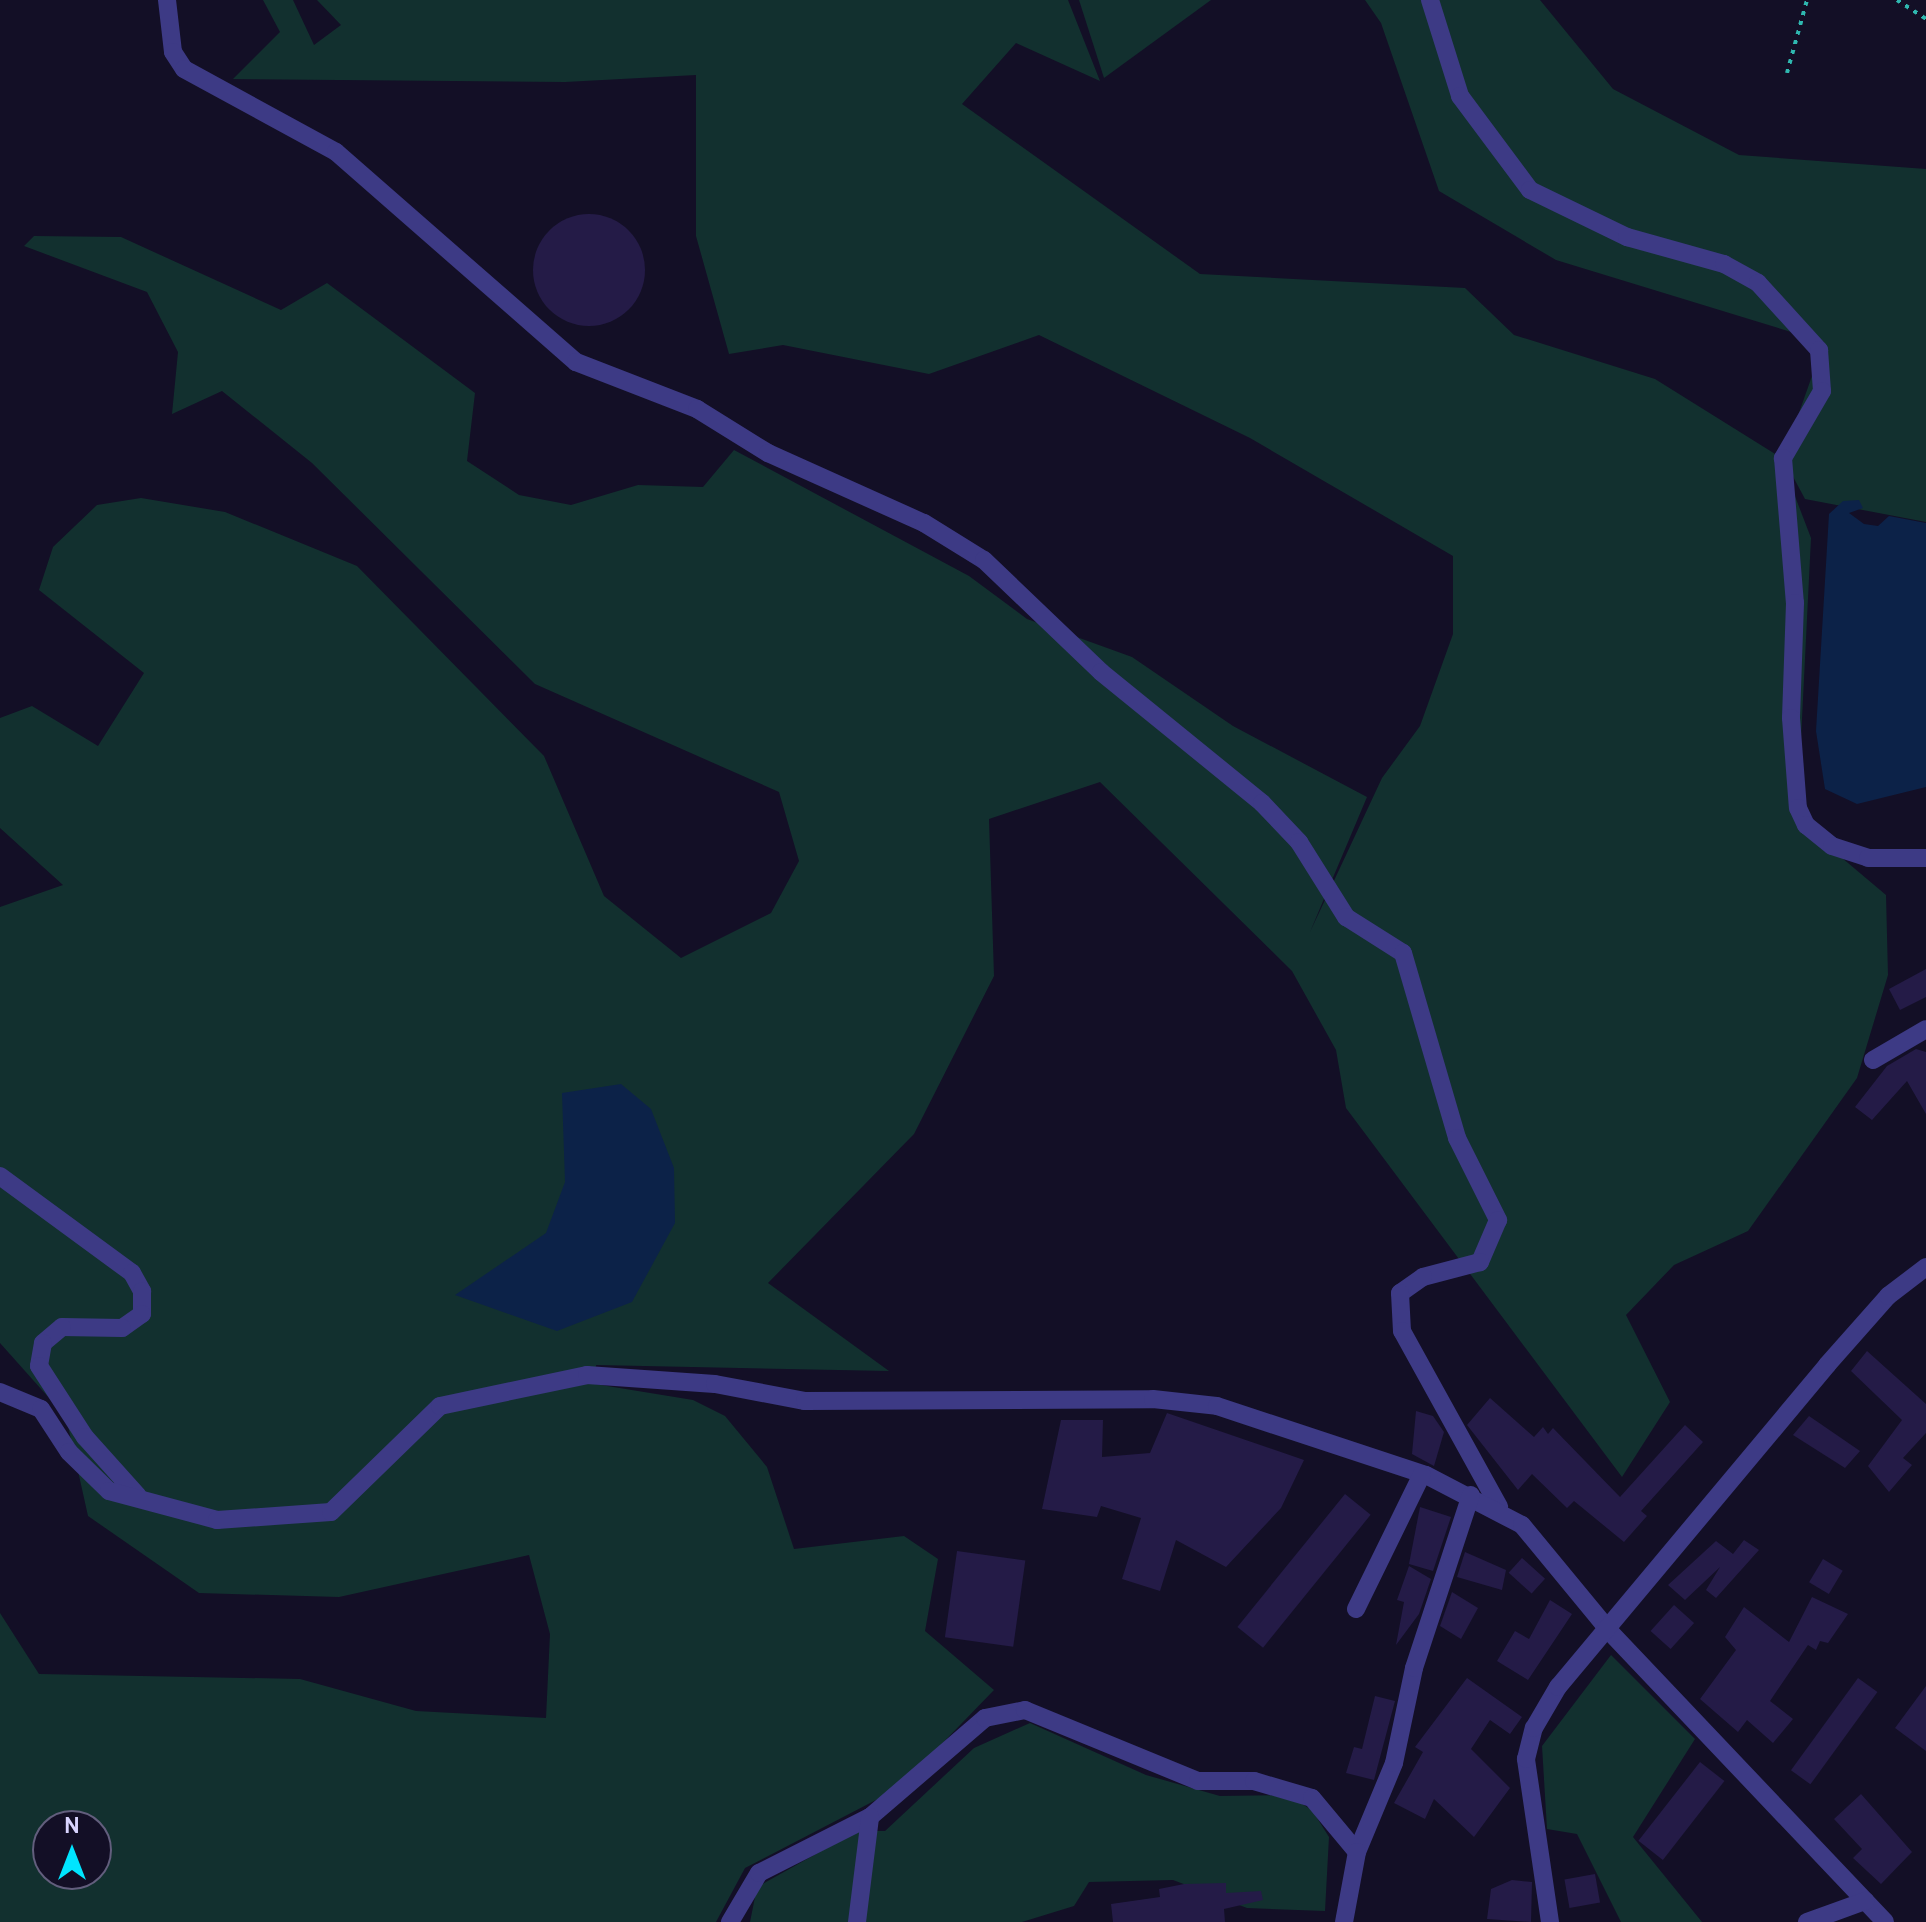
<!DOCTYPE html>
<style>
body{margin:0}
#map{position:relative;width:1926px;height:1922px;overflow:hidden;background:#130f26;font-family:Overpass,sans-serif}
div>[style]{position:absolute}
.green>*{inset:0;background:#12302f}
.water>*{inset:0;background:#0c2248}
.building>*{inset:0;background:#241b47;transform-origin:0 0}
.round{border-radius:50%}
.path>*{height:4px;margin-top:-2px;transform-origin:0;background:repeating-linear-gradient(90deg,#2fb8b0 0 4px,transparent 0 10px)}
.minor>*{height:18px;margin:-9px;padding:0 9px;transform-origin:9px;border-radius:9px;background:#3d3a85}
span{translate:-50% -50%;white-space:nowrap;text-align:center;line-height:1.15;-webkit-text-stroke:6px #130f26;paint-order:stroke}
.north{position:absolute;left:32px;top:1810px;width:80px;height:80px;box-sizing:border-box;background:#130f26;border:2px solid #625e7d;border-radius:50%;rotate:0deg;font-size:22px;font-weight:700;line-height:32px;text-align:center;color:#d9d4ff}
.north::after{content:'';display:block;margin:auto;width:28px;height:36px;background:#00e5ff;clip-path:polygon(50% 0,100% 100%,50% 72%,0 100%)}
</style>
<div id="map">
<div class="green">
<i style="clip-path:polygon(evenodd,263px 0,293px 0,314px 45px,341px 25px,317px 0,1068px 0,1100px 81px,1016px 43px,962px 104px,1200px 274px,1465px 288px,1514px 335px,1655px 379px,1780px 457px,1811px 538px,1797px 820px,1886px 895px,1888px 975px,1857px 1078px,1748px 1231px,1674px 1265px,1626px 1315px,1670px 1402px,1622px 1477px,1346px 1108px,1336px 1050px,1292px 971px,1100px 782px,989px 819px,994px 976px,914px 1134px,768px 1283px,889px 1371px,596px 1365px,595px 1384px,693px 1400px,725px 1416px,767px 1467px,794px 1549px,904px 1536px,938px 1559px,925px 1631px,994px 1690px,899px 1788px,745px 1868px,716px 1922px,0 1922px,0 1613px,39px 1674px,300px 1679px,416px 1711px,546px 1718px,550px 1634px,529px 1555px,339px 1597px,199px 1593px,88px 1516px,66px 1417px,0 1343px,0 907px,63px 885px,0 828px,0 718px,32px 706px,98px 746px,144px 673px,39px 590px,53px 547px,97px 505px,141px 498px,225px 512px,357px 566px,544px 756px,604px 896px,681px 958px,771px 913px,799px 861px,779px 792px,535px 684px,312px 463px,222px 391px,172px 414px,178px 352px,147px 292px,24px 246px,34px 236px,121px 237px,281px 310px,327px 283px,475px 393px,467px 461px,519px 495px,571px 505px,638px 485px,703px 487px,734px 450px,969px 576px,1027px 619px,1132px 657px,1233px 726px,1367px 797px,1310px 932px,1382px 778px,1420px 726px,1453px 634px,1453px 556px,1250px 438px,1039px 335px,929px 374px,783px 345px,729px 354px,696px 236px,696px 75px,565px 82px,233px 79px,280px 32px,263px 0,48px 1826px,96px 1826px,96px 1874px,48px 1874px,48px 1826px)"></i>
<i style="clip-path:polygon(1079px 0,1211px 0,1104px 78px)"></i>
<i style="clip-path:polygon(1365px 0,1540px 0,1613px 89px,1739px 155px,1926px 169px,1926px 522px,1805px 499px,1783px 458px,1824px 342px,1556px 260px,1439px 191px,1381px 23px)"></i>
<i style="clip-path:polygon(1611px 1655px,1695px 1739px,1633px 1837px,1702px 1922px,1621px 1922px,1577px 1834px,1547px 1829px,1542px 1746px)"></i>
<i style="clip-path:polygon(1030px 1723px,1146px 1775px,1220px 1796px,1287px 1795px,1312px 1810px,1329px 1837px,1325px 1911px,1247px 1908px,1173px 1880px,1089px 1882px,1074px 1906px,1022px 1922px,750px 1922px,757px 1887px,857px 1831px,885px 1831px,974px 1748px)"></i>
</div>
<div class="water">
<i style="clip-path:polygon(1859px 500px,1863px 508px,1849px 513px,1864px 524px,1878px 526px,1889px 516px,1926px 523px,1926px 787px,1857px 804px,1825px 789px,1816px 731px,1829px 514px,1843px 501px)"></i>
<i style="clip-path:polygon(621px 1084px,651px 1109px,674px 1168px,675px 1223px,632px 1302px,557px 1331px,455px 1295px,546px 1233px,565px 1182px,562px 1093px)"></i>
</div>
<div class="building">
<i class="round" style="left:533px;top:214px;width:112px;height:112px"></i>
<i style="clip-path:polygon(1926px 969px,1926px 997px,1900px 1010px,1889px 989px)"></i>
<i style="clip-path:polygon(1916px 1049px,1926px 1052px,1926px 1114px,1907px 1081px,1872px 1120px,1855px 1107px,1887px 1066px)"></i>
<i style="clip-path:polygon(1867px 1351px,1926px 1404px,1926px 1433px,1903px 1458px,1912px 1465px,1889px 1492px,1868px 1466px,1902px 1420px,1851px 1371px)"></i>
<i style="clip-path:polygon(1490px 1398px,1534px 1437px,1543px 1427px,1548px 1434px,1553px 1428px,1620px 1497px,1685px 1425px,1703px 1442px,1641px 1511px,1647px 1516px,1624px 1542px,1574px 1501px,1567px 1508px,1532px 1474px,1518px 1490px,1467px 1425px)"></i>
<i style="clip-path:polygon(1416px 1411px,1433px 1416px,1444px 1432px,1434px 1466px,1412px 1454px)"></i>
<i style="clip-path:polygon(1167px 1413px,1304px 1460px,1281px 1508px,1226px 1567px,1176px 1540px,1160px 1591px,1122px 1579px,1141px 1518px,1101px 1506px,1097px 1517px,1042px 1509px,1061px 1420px,1103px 1420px,1102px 1457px,1150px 1453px)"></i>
<i style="clip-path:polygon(1809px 1416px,1860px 1451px,1845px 1468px,1793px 1435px)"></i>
<i style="left:1345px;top:1494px;width:33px;height:171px;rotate:39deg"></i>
<i style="clip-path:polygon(1420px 1507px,1451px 1517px,1433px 1571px,1409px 1564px)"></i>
<i style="clip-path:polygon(1744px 1540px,1759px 1550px,1716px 1598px,1706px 1590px,1720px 1567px,1685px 1600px,1668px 1585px,1716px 1541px,1733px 1554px)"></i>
<i style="left:957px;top:1551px;width:69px;height:87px;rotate:8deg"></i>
<i style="clip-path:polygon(1465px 1552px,1506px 1570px,1502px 1590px,1457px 1577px)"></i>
<i style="left:1522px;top:1558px;width:31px;height:20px;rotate:42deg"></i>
<i style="left:1823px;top:1559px;width:23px;height:27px;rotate:31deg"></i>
<i style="clip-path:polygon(1409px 1566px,1431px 1579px,1419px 1614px,1396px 1645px,1404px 1602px,1397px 1600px)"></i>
<i style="clip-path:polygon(1452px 1592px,1478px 1608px,1461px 1639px,1440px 1626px)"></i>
<i style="clip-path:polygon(1812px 1597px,1848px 1614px,1828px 1643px,1820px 1641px,1816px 1650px,1808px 1645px,1770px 1701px,1793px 1719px,1773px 1743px,1747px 1720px,1738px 1732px,1700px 1699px,1736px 1650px,1725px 1637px,1744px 1607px,1789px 1642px)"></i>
<i style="clip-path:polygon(1550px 1600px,1572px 1614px,1528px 1680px,1497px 1661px,1515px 1631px,1529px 1639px)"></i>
<i style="left:1674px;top:1605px;width:27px;height:35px;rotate:42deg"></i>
<i style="clip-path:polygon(1467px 1678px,1522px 1717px,1510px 1734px,1490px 1720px,1471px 1749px,1510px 1788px,1474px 1837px,1434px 1799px,1425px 1819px,1394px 1803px,1423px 1752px,1415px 1747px)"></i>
<i style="left:1858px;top:1678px;width:24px;height:114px;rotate:36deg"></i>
<i style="clip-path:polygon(1926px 1686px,1926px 1751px,1895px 1728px)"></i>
<i style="clip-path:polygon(1375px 1696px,1395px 1701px,1374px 1780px,1346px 1773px,1354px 1747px,1362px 1749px)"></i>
<i style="left:1700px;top:1762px;width:31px;height:100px;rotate:38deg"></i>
<i style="clip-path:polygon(1861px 1794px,1912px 1852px,1881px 1884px,1853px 1858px,1862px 1849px,1834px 1819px)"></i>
<i style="left:1595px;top:1874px;width:29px;height:31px;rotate:80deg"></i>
<i style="clip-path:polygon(1512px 1880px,1532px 1882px,1531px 1922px,1487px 1919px,1491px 1889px)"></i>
<i style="clip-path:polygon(1226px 1883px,1226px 1893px,1261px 1891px,1263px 1900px,1224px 1909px,1225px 1922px,1113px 1922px,1111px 1904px,1160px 1897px,1159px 1889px,1184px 1884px)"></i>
</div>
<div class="path">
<i style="left:1897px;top:0;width:35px;rotate:33deg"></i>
<i style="left:1787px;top:73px;width:76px;rotate:-74.7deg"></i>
</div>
<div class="minor">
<i style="left:167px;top:0;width:52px;rotate:83.4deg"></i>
<i style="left:173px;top:52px;width:20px;rotate:57deg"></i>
<i style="left:184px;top:69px;width:173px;rotate:28.6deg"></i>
<i style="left:336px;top:152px;width:319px;rotate:41.2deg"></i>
<i style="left:576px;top:362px;width:130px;rotate:21.2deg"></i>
<i style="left:697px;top:409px;width:84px;rotate:31.8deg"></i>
<i style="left:768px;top:453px;width:171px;rotate:24.2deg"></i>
<i style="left:924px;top:523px;width:70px;rotate:31.7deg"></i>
<i style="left:984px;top:560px;width:162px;rotate:43.7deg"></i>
<i style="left:1101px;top:672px;width:208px;rotate:39.1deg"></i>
<i style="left:1262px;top:803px;width:54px;rotate:46.5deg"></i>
<i style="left:1299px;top:842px;width:89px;rotate:57.9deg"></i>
<i style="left:1346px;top:917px;width:67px;rotate:32.3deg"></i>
<i style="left:1403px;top:953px;width:193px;rotate:73.7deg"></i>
<i style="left:1457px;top:1138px;width:92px;rotate:63.4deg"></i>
<i style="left:1498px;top:1220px;width:46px;rotate:113.2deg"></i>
<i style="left:1480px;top:1262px;width:59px;rotate:165.3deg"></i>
<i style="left:1423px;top:1277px;width:28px;rotate:145deg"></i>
<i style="left:1400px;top:1293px;width:38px;rotate:87deg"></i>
<i style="left:1402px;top:1331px;width:201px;rotate:61.1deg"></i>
<i style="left:1430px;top:0;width:101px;rotate:72.6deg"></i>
<i style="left:1460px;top:96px;width:117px;rotate:53.3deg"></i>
<i style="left:1530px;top:190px;width:108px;rotate:25.9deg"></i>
<i style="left:1627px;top:237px;width:101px;rotate:15.6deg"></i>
<i style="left:1724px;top:264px;width:39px;rotate:29deg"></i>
<i style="left:1758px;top:283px;width:91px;rotate:47.7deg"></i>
<i style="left:1819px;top:350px;width:41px;rotate:85.8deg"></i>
<i style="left:1822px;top:391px;width:78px;rotate:120.2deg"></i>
<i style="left:1783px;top:458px;width:145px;rotate:85.3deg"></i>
<i style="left:1795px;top:603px;width:115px;rotate:92deg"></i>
<i style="left:1791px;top:718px;width:90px;rotate:85.6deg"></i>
<i style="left:1798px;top:808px;width:19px;rotate:65deg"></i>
<i style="left:1806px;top:825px;width:33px;rotate:39deg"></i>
<i style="left:1832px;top:846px;width:38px;rotate:18deg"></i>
<i style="left:1868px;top:858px;width:58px"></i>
<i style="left:1873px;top:1060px;width:61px;rotate:-30.3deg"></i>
<i style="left:0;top:1176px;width:164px;rotate:36.3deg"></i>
<i style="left:132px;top:1273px;width:21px;rotate:61deg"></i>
<i style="left:142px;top:1291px;width:23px;rotate:90deg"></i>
<i style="left:142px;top:1314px;width:24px;rotate:145deg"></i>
<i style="left:122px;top:1328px;width:60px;rotate:-179deg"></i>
<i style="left:62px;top:1327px;width:25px;rotate:140deg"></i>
<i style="left:43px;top:1343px;width:23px;rotate:100deg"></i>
<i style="left:39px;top:1366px;width:85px;rotate:57.1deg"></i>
<i style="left:85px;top:1437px;width:79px;rotate:48.1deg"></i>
<i style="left:0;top:1392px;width:44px;rotate:22.5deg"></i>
<i style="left:41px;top:1409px;width:51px;rotate:56.9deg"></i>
<i style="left:69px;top:1452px;width:56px;rotate:44.3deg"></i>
<i style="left:109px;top:1491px;width:112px;rotate:15deg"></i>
<i style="left:217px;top:1520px;width:114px;rotate:-4deg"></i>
<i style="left:331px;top:1512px;width:152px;rotate:-44.2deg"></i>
<i style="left:440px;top:1406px;width:150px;rotate:-11.9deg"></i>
<i style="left:587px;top:1375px;width:128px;rotate:4deg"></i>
<i style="left:715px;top:1384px;width:92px;rotate:10.7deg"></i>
<i style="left:805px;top:1401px;width:348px;rotate:-0.3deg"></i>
<i style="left:1153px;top:1399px;width:64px;rotate:6.2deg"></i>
<i style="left:1217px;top:1406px;width:220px;rotate:18.3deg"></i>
<i style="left:1426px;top:1475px;width:108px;rotate:27.5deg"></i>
<i style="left:1522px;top:1525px;width:140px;rotate:50.5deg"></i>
<i style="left:1611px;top:1633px;width:398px;rotate:46.5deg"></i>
<i style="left:1356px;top:1609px;width:150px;rotate:-63.9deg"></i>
<i style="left:1357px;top:1852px;width:96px;rotate:-67.4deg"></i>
<i style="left:1394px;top:1763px;width:97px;rotate:-78.1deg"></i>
<i style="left:1414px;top:1668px;width:182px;rotate:-71.8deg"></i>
<i style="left:730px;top:1922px;width:57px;rotate:-59.4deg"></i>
<i style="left:759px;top:1873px;width:124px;rotate:-26.8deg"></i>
<i style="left:870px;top:1817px;width:152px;rotate:-40.7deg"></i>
<i style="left:985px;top:1718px;width:41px;rotate:-11.3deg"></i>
<i style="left:1025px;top:1710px;width:187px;rotate:22.3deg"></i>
<i style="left:1198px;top:1781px;width:56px"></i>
<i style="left:1254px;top:1781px;width:60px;rotate:16.3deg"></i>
<i style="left:1312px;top:1798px;width:70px;rotate:50.2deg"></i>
<i style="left:1357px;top:1852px;width:71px;rotate:100.5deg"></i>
<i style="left:857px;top:1922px;width:106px;rotate:-82.9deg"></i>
<i style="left:1550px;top:1922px;width:165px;rotate:-98.4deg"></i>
<i style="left:1526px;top:1759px;width:32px;rotate:-76deg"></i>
<i style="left:1534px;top:1728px;width:48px;rotate:-59.7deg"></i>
<i style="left:1558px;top:1687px;width:420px;rotate:-50.1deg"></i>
<i style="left:1827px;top:1365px;width:92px;rotate:-48.5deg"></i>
<i style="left:1888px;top:1296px;width:48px;rotate:-37.3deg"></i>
<i style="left:1807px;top:1922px;width:62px;rotate:-19.9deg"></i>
</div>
<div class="north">N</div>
</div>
